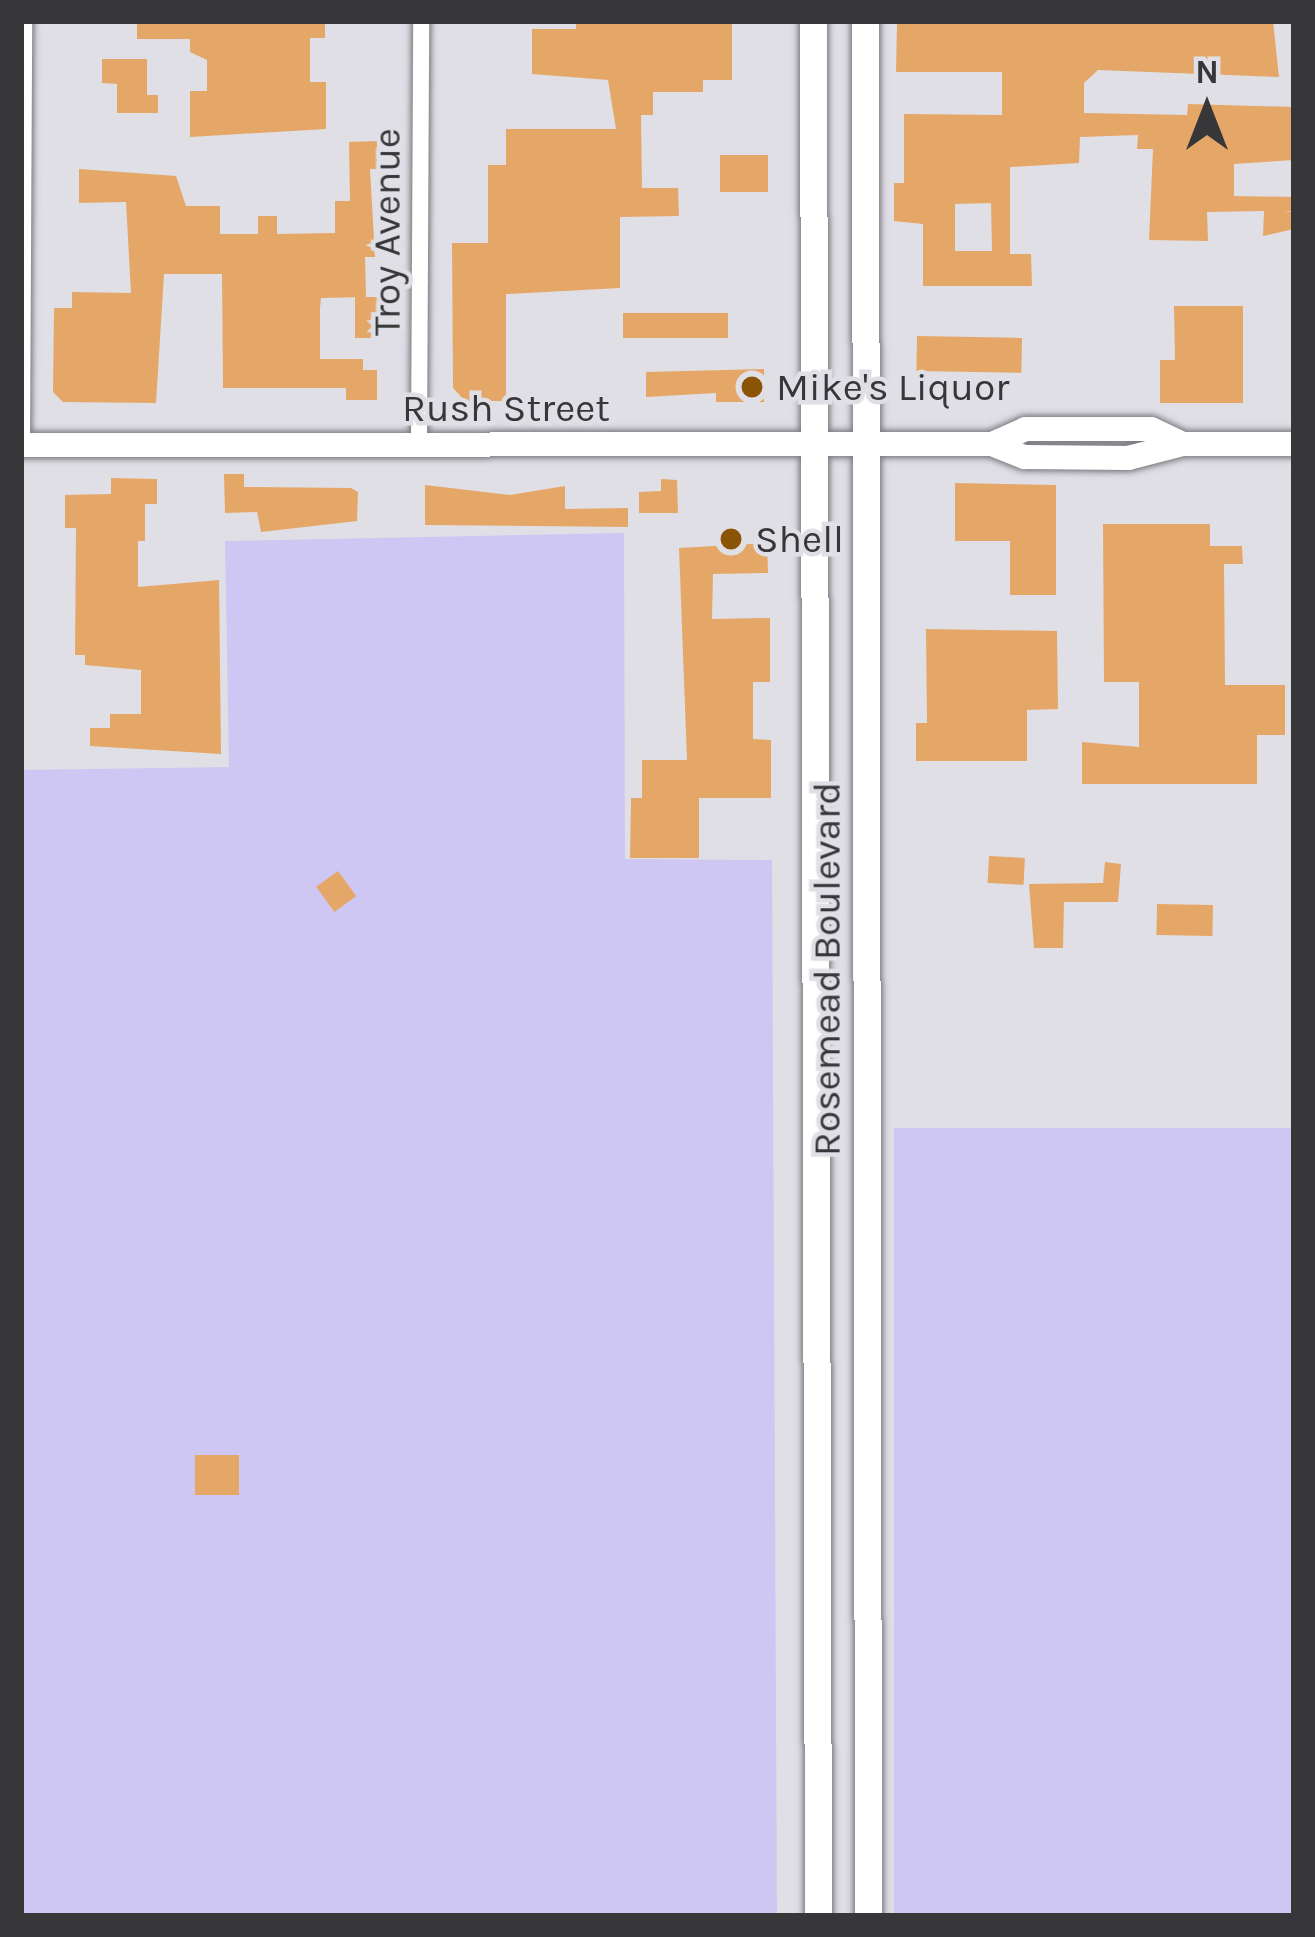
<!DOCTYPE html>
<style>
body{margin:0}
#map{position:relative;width:1315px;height:1937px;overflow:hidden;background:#e0dfe6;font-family:Karla,sans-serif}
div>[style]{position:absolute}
.green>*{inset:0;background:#cfc7f3;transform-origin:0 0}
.building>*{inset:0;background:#e5a767;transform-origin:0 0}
.roads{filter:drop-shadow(0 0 3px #7a7a80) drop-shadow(0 0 3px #7a7a80)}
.street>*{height:16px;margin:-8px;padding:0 8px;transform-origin:8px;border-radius:8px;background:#fff}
.secondary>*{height:24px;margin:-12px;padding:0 12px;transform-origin:12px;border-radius:12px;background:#fff}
.primary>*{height:27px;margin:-13.5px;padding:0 13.5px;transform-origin:13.5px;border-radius:13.5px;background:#fff}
.dots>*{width:33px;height:33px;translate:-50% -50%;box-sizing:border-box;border:6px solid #e0dfe6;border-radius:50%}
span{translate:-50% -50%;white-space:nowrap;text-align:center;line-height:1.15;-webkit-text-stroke:9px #e0dfe6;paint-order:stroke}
.street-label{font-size:39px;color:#373739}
.poi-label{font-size:39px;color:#373739}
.left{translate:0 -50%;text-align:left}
.frame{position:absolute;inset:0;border:24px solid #373739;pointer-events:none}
.north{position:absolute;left:1147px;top:48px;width:120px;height:120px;-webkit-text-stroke:9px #e0dfe6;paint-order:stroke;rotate:0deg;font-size:33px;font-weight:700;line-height:48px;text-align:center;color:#373739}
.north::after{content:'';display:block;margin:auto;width:42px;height:54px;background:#373739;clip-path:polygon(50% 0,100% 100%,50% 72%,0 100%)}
</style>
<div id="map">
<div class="green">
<i style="clip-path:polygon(624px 533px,625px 859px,772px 860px,777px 1916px,21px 1916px,21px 770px,229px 767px,225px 541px)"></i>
<i style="left:1294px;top:1128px;width:788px;height:400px;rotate:90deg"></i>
</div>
<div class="building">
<i style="clip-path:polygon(137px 21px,325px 21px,325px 38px,310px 38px,310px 82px,326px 82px,326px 129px,190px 137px,190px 91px,207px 91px,207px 60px,190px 52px,190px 39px,137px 39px)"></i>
<i style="clip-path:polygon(576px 21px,732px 21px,732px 80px,703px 80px,703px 92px,653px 92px,653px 115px,641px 115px,642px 188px,678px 188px,679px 216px,620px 217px,620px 288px,506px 294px,506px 401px,465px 401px,453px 388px,452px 243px,488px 243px,488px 165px,506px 165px,506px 129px,616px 129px,608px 80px,532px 74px,532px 29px,576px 29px)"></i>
<i style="clip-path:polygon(evenodd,1273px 21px,1279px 77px,1098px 70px,1084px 83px,1084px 113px,1187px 115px,1188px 104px,1293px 107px,1294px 160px,1234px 164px,1234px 196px,1294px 197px,1294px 211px,1283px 211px,1294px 212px,1294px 229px,1263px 236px,1264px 211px,1207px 212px,1208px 241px,1149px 240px,1153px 149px,1137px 149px,1138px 135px,1080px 137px,1079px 163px,1010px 167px,1010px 254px,1031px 254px,1032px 286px,923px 286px,923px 224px,894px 221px,894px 183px,904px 183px,904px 114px,1002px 115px,1002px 72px,896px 72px,897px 24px,1273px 21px,991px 203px,992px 251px,955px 251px,955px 204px,991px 203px)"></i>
<i style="clip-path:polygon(102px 59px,147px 59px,147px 95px,158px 95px,158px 113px,117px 113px,117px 84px,102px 83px)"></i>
<i style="clip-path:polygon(377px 141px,377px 169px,370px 169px,375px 257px,365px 257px,366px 297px,321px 298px,320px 308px,320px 359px,363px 359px,363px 370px,377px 370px,377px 400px,346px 400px,346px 388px,223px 388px,222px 274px,164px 274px,156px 403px,63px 402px,53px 392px,54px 308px,72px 308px,72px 292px,131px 293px,126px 202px,79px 203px,79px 169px,176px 176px,186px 206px,220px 206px,220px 234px,258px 234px,258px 216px,277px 216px,277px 234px,335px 233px,335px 201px,350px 201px,349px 142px)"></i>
<i style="left:720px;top:155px;width:48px;height:37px"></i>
<i style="left:382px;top:297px;width:41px;height:27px;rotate:90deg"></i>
<i style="clip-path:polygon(1174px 306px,1243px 306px,1243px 403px,1160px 403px,1160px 360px,1175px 360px)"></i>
<i style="left:623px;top:313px;width:105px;height:25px"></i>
<i style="left:917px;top:336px;width:105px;height:35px;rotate:1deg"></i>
<i style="clip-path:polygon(764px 369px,764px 402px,716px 402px,716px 393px,646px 397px,646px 372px)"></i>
<i style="clip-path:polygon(224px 474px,244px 474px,244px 487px,351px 488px,358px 492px,357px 521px,261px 532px,257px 512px,225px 513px)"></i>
<i style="clip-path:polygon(111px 478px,157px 479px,157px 504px,145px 504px,145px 541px,138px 541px,138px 587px,219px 580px,221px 754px,90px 746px,90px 728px,110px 728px,110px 714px,141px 714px,141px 670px,85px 665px,85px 655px,75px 655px,76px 528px,65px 528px,65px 495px,111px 494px)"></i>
<i style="clip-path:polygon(661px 479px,677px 480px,678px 513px,639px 513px,639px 492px,661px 491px)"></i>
<i style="clip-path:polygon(955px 483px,1056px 485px,1056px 595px,1010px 595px,1010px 541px,955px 541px)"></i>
<i style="clip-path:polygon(425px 485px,510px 495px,565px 486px,565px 509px,628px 508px,628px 527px,425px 525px)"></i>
<i style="clip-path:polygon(1103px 524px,1210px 524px,1210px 546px,1242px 546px,1243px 564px,1224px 564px,1225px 685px,1285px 685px,1285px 735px,1257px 735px,1257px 784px,1082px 784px,1082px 742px,1139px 747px,1139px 682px,1104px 682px)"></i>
<i style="clip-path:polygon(767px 543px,768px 573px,713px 574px,712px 619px,770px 618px,770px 682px,753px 682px,753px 739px,771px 740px,771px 798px,699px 798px,699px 858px,630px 858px,631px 798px,642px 798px,642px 760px,687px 760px,679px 548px)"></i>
<i style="clip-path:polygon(926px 629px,1057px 631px,1058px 709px,1027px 710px,1027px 761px,916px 761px,916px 723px,927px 723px)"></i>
<i style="left:989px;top:856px;width:36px;height:27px;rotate:3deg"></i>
<i style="clip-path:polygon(1105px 862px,1121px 864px,1118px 902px,1064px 902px,1063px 948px,1034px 948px,1029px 884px,1103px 883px)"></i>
<i style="left:338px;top:871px;width:31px;height:27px;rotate:54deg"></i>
<i style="left:1157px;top:904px;width:56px;height:31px;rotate:1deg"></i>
<i style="left:195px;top:1455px;width:44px;height:40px"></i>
</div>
<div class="roads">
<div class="street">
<i style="left:419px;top:444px;width:423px;rotate:-89.7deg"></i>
<i style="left:22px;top:445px;width:424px;rotate:-89.7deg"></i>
</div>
<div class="secondary">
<i style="left:992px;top:444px;width:36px;rotate:-24deg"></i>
<i style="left:1025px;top:429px;width:126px"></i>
<i style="left:1151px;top:429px;width:35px;rotate:25deg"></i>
<i style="left:21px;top:445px;width:971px;rotate:-0.06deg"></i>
<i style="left:992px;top:444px;width:35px;rotate:22deg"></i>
<i style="left:1025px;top:457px;width:103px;rotate:0.6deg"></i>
<i style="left:1128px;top:458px;width:57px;rotate:-14.3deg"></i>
<i style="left:1183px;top:444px;width:111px"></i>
</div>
<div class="primary">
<i style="left:813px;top:21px;width:1895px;rotate:89.85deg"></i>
<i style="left:865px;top:21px;width:1895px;rotate:89.91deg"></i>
</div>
</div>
<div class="dots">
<i style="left:752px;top:387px;background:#8a5305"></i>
<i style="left:731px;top:539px;background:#8a5305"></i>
</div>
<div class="street-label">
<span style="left:387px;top:232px;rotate:-90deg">Troy Avenue</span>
<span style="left:506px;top:408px">Rush Street</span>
<span style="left:827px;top:969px;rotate:-90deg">Rosemead Boulevard</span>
</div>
<div class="poi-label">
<span class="left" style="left:776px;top:387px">Mike's Liquor</span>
<span class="left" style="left:755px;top:539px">Shell</span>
</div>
<div class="frame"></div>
<div class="north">N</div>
</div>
